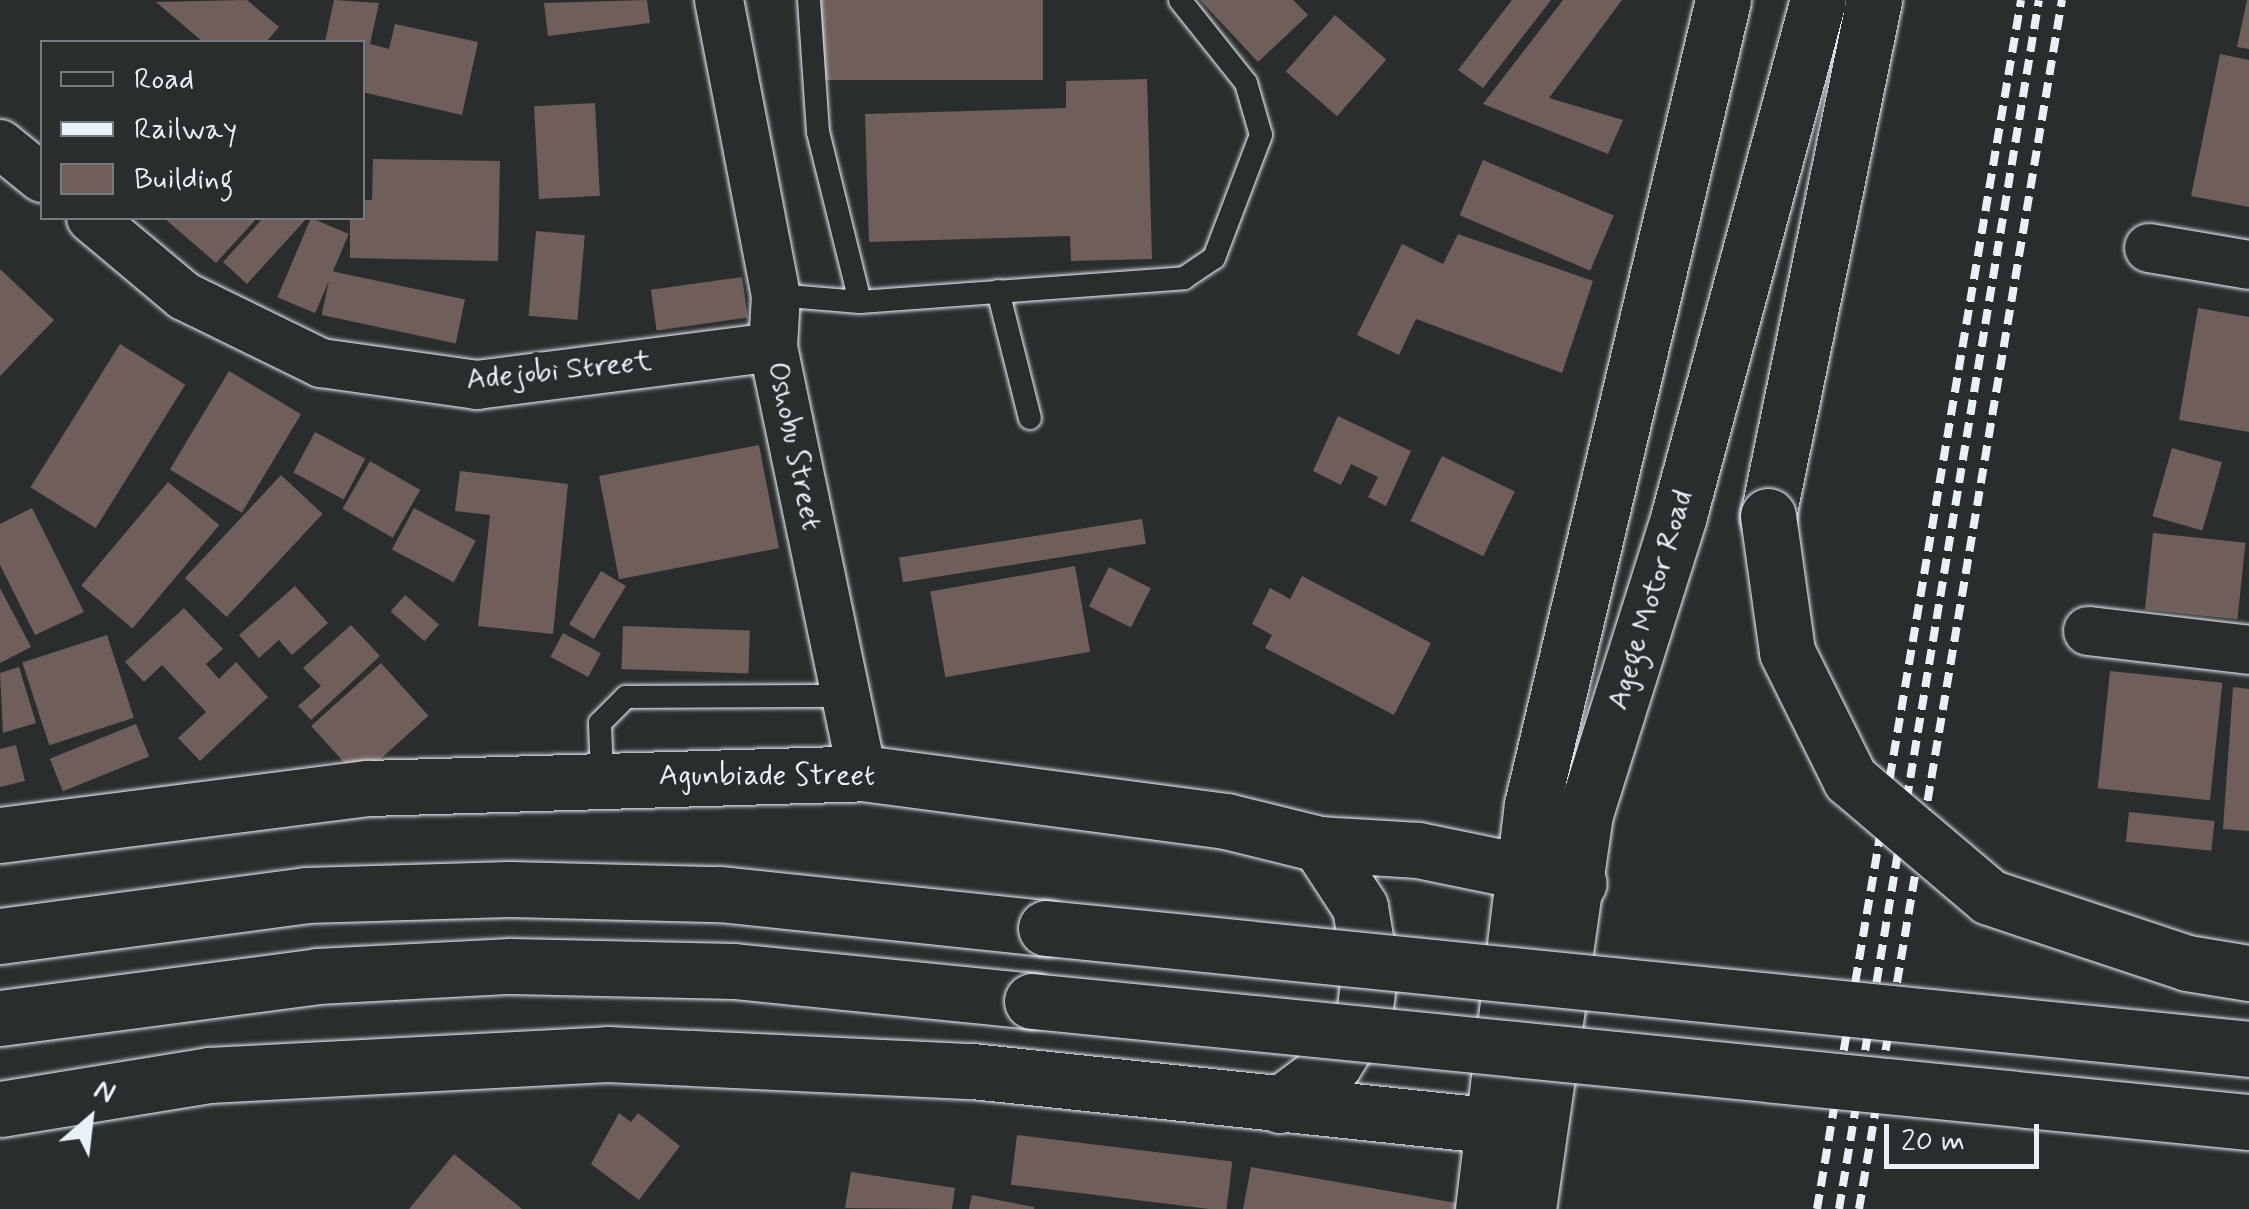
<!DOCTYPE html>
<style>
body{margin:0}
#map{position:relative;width:2249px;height:1209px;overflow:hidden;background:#2a2d2e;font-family:Mynerve,sans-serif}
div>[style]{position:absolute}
.building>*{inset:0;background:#705e5a;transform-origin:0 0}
.roads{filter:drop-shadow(0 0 2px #e8f1f8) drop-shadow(0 0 2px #e8f1f8)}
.lane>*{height:22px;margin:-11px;padding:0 11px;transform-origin:11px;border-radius:11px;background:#2a2d2e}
.street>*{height:48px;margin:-24px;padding:0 24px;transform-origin:24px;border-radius:24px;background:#2a2d2e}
.secondary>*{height:55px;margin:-27.5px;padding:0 27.5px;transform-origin:27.5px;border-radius:27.5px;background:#2a2d2e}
.rail>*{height:8px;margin-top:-4px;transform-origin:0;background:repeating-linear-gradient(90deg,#e8f1f8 0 15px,transparent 0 23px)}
.bridges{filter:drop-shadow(0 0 2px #e8f1f8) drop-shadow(0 0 2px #e8f1f8)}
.secondary-bridge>*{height:55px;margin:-27.5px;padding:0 27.5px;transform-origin:27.5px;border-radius:27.5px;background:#2a2d2e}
span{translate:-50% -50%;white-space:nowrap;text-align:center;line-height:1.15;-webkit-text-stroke:10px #2a2d2e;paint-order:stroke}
.street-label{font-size:30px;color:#e8f1f8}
.legend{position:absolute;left:40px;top:40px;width:325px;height:180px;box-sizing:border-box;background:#2a2d2e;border:2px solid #767b7f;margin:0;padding:12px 18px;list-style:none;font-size:30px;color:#e8f1f8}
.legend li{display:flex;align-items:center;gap:20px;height:50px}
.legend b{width:50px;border:2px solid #767b7f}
.north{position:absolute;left:40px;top:1069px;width:100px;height:100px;-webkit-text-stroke:8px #2a2d2e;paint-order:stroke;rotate:28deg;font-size:28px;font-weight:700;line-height:40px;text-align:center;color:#e8f1f8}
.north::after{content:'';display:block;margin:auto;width:35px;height:45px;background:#e8f1f8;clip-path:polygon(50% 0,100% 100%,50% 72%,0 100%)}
.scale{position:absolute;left:1884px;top:1124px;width:155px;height:45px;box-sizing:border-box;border:5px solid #e8f1f8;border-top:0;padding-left:12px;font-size:30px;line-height:35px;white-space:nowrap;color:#e8f1f8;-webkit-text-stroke:8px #2a2d2e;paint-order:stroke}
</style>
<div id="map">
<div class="building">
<i style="clip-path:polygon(247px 0,279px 27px,266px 42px,203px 42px,156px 2px)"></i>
<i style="clip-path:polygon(334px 0,379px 3px,370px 44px,389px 49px,395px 24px,478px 42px,462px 115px,362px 92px,362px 42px,325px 42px)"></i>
<i style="clip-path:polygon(647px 0,650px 23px,548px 36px,544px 3px)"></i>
<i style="left:818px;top:0;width:225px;height:80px"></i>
<i style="clip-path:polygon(1200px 0,1293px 0,1308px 15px,1258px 62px)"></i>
<i style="clip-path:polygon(1512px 0,1551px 0,1483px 88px,1458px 70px)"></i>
<i style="clip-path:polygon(1563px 0,1622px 0,1549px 98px,1623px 120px,1608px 154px,1483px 104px)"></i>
<i style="clip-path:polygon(2247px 0,2249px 0,2249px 49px,2237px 47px)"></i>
<i style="left:1335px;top:15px;width:68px;height:75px;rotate:41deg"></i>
<i style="clip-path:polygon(2220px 54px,2249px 60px,2249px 207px,2191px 196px)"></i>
<i style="clip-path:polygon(1147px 79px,1152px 259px,1071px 261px,1070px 236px,869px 242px,865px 114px,1066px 108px,1066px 81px)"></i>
<i style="left:595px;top:103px;width:93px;height:61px;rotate:87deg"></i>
<i style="clip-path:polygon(373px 159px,500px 161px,498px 261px,350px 258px,350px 218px,362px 218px,362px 200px,372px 200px)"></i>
<i style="left:1483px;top:160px;width:142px;height:60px;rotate:23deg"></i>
<i style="clip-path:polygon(164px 218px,257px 218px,216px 263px)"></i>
<i style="clip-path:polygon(263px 218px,307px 218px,247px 284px,223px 262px)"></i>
<i style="left:311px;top:218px;width:41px;height:86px;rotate:23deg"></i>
<i style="left:536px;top:231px;width:49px;height:85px;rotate:5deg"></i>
<i style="clip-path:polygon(1458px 234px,1593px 281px,1562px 373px,1416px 319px,1399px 355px,1357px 335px,1402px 244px,1443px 264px)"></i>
<i style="clip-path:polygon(0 269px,54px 320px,0 376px)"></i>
<i style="left:331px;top:271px;width:137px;height:45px;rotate:12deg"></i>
<i style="left:742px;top:277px;width:41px;height:92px;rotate:82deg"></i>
<i style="clip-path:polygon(2198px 308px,2249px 317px,2249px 432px,2179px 420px)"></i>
<i style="left:120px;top:344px;width:77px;height:169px;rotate:32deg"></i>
<i style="left:229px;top:371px;width:84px;height:115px;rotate:31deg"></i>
<i style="clip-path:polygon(1338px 416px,1411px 451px,1386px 506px,1368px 497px,1378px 477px,1351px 464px,1341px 485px,1313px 471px)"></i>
<i style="left:315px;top:432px;width:57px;height:46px;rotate:28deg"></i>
<i style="left:759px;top:445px;width:105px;height:163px;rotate:79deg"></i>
<i style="left:2172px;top:448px;width:52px;height:71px;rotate:16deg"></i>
<i style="left:1442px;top:456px;width:81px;height:72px;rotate:26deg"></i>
<i style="left:370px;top:461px;width:58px;height:55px;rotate:30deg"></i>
<i style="clip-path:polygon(460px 471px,568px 484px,553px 634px,478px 626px,490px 515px,455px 511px)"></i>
<i style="left:281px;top:475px;width:57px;height:141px;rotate:43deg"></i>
<i style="left:168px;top:482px;width:67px;height:135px;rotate:40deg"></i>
<i style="clip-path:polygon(32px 508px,84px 612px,35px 635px,0 565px,0 524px)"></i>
<i style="left:414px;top:508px;width:70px;height:47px;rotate:28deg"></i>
<i style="left:1142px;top:519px;width:25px;height:246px;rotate:81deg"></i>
<i style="left:2153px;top:533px;width:93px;height:77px;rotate:6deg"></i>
<i style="left:1075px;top:566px;width:87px;height:147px;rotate:80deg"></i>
<i style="left:1109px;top:567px;width:47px;height:44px;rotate:27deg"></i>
<i style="left:601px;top:571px;width:29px;height:62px;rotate:31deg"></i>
<i style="clip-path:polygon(1302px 576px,1431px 643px,1394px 715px,1265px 648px,1272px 635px,1252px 624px,1270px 588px,1290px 599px)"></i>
<i style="clip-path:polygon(295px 586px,328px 623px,292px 655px,279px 640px,259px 658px,239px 635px)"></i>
<i style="clip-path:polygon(0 588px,31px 647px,0 663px)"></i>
<i style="left:405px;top:595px;width:45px;height:22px;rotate:41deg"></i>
<i style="clip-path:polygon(184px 608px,223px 649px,206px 664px,219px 679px,236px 662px,268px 697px,200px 761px,178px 738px,206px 712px,162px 665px,144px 682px,125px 662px)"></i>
<i style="clip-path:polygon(351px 625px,380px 656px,311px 720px,298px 706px,321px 686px,303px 668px)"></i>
<i style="left:623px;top:626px;width:127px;height:43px;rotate:2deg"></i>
<i style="left:563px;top:633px;width:43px;height:27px;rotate:28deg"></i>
<i style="left:107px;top:635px;width:87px;height:89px;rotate:72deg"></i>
<i style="left:381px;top:663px;width:71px;height:94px;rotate:48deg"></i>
<i style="clip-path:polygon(19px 667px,36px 723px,3px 733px,0 673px)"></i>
<i style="left:2110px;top:671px;width:113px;height:118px;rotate:6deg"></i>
<i style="clip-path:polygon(2233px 687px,2249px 689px,2249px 831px,2223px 829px)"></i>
<i style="left:136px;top:724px;width:35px;height:93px;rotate:68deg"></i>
<i style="clip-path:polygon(16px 745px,25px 781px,0 787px,0 749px)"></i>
<i style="left:2129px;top:812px;width:86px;height:30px;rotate:6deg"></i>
<i style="clip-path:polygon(619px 1113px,631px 1122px,638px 1113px,680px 1146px,639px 1200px,591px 1164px)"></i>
<i style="left:1017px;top:1135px;width:217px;height:50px;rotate:7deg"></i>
<i style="clip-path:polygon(454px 1154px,522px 1209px,409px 1209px)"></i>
<i style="clip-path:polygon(1251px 1167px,1468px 1205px,1467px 1209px,1243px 1209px)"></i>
<i style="clip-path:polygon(851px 1172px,955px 1188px,952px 1209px,845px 1208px)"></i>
<i style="clip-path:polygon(972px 1195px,1034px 1207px,1034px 1209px,969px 1209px)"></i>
</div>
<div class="roads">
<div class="lane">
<i style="left:809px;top:0;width:132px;rotate:86.1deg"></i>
<i style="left:818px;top:132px;width:175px;rotate:76.1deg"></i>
<i style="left:998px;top:291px;width:131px;rotate:75.9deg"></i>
<i style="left:776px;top:295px;width:84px;rotate:4.8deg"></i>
<i style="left:860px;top:302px;width:325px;rotate:-4.2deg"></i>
<i style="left:1184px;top:278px;width:36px;rotate:-34deg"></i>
<i style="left:1214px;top:258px;width:132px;rotate:-69.1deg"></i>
<i style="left:1261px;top:135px;width:54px;rotate:-106.1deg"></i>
<i style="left:1246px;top:83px;width:106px;rotate:-128.5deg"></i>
<i style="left:602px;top:776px;width:53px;rotate:-92.2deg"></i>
<i style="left:600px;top:723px;width:37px;rotate:-45deg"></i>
<i style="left:626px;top:697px;width:223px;rotate:-0.3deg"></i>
</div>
<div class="street">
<i style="left:719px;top:0;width:300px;rotate:79.1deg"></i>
<i style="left:776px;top:295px;width:52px;rotate:93.3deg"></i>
<i style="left:773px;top:347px;width:435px;rotate:78.2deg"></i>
<i style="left:0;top:144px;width:54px;rotate:39deg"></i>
<i style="left:91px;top:218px;width:121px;rotate:40deg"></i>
<i style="left:184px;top:296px;width:153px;rotate:26.1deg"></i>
<i style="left:321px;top:363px;width:158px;rotate:8deg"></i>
<i style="left:477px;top:385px;width:298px;rotate:-7.3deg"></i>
<i style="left:2149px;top:248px;width:101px;rotate:9.6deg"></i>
<i style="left:2088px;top:631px;width:162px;rotate:6.7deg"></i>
</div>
<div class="secondary">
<i style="left:1768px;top:516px;width:527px;rotate:-78.39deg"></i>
<i style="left:0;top:835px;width:371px;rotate:-7.3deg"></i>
<i style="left:368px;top:788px;width:494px;rotate:-1.7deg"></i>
<i style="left:862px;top:773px;width:367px;rotate:7.5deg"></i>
<i style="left:1226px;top:821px;width:96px;rotate:13.9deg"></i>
<i style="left:1319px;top:844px;width:99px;rotate:3.5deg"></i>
<i style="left:1418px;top:850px;width:164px;rotate:11.6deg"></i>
<i style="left:0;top:936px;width:309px;rotate:-7.6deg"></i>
<i style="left:306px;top:895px;width:203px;rotate:-1.7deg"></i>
<i style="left:509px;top:889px;width:211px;rotate:1.4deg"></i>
<i style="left:720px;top:894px;width:328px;rotate:6deg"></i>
<i style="left:0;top:1018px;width:320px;rotate:-7.5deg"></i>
<i style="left:317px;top:976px;width:194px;rotate:-3deg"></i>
<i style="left:511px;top:966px;width:223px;rotate:1.3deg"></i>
<i style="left:734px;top:971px;width:300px;rotate:5.7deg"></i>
<i style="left:1279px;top:1105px;width:69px;rotate:-36.7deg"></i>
<i style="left:1334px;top:1064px;width:57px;rotate:-58deg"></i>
<i style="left:1364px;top:1016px;width:49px;rotate:-83deg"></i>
<i style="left:1370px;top:967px;width:61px;rotate:-99.5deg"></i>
<i style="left:1360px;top:907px;width:75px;rotate:-123.1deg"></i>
<i style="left:0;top:1109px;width:212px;rotate:-9.2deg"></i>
<i style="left:209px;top:1075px;width:399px;rotate:-3deg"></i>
<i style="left:607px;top:1054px;width:365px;rotate:2.7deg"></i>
<i style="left:972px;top:1071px;width:527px;rotate:5.99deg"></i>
<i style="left:1483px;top:1209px;width:407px;rotate:-83.1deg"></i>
<i style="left:1532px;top:805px;width:827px;rotate:-76.65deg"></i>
<i style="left:1528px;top:1209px;width:399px;rotate:-81.8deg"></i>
<i style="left:1585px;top:814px;width:313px;rotate:-72.5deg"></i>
<i style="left:1679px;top:515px;width:533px;rotate:-74.9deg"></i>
</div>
</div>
<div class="rail">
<i style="left:1817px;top:1209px;width:1226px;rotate:-80.42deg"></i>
<i style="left:1839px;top:1209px;width:1225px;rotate:-80.61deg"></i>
<i style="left:1859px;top:1209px;width:1226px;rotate:-80.47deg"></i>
</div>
<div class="bridges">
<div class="secondary-bridge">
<i style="left:1768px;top:516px;width:137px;rotate:82deg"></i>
<i style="left:1787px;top:652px;width:142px;rotate:63.6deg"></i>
<i style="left:1850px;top:779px;width:182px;rotate:40.3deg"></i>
<i style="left:1989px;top:897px;width:209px;rotate:18.4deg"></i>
<i style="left:2187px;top:963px;width:63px;rotate:9.2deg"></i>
<i style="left:1046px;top:928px;width:1209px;rotate:5.74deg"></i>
<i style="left:1032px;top:1001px;width:1223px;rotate:5.68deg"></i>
</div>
</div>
<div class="street-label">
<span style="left:559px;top:371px;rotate:-6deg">Adejobi Street</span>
<span style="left:794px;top:446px;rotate:78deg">Oshobu Street</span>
<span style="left:1651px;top:600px;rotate:-73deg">Agege Motor Road</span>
<span style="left:767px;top:776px">Agunbiade Street</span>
</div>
<ul class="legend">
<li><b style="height:12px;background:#2a2d2e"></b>Road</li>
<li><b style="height:12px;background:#e8f1f8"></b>Railway</li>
<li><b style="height:28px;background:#705e5a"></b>Building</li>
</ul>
<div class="north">N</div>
<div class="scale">20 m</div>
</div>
